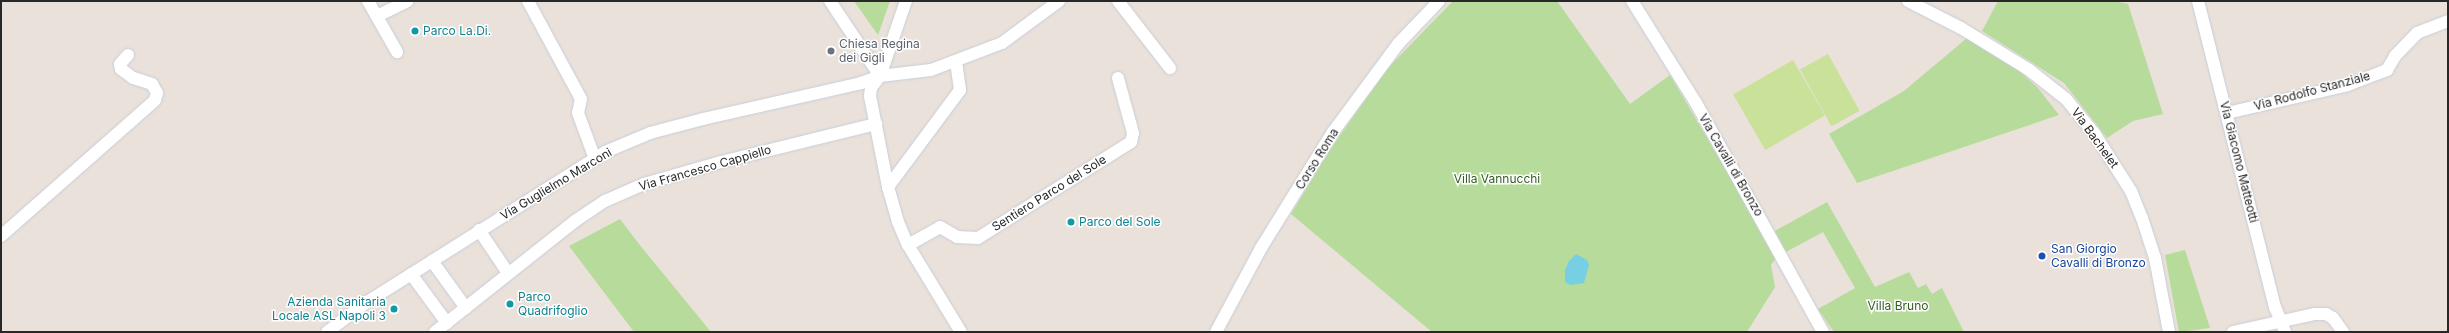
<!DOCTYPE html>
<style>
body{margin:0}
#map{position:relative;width:2449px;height:333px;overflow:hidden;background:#e9e1da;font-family:Inter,sans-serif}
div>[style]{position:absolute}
.green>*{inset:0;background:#b7db9b}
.pitch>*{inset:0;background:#c9e198;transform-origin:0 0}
.water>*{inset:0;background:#76cfe2}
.roads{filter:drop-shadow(0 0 1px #c9cdd8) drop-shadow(0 0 1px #c9cdd8)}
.minor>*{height:12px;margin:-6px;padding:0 6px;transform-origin:6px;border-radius:6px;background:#fff}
.dots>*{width:11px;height:11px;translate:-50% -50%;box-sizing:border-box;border:2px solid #fff;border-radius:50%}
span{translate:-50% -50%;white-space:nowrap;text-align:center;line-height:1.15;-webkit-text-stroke:3px #fff;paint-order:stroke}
.culture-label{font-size:12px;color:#0d838f}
.left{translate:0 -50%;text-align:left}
.right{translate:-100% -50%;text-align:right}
.worship-label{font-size:12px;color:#5b616d}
.street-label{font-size:12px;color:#282828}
.park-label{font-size:12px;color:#325c20}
.transit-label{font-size:12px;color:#164399}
.frame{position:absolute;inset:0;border:2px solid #282828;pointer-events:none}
</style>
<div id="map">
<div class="green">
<i style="clip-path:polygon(854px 1px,890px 1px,878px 35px)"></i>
<i style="clip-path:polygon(1453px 1px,1557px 1px,1630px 104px,1670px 75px,1777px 257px,1771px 265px,1775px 287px,1747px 332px,1432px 332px,1291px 214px,1331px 148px,1388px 68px)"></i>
<i style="clip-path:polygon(1998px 1px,2114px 1px,2128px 4px,2163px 114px,2133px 121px,2107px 138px,2064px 83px,1982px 31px)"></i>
<i style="clip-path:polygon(1967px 38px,2017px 69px,2038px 88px,2059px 115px,1857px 183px,1829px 134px,1904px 91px)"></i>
<i style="clip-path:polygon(1827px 202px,1875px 287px,1909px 272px,1918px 288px,1926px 284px,1932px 294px,1942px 288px,1964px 332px,1834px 332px,1818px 309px,1855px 288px,1823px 232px,1786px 252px,1775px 231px)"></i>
<i style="clip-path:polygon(620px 219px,639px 244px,711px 332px,634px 332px,569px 246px)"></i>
<i style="clip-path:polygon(2185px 250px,2210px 328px,2179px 332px,2165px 255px)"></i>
</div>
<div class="pitch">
<i style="left:1828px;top:54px;width:65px;height:32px;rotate:61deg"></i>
<i style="left:1793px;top:60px;width:64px;height:69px;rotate:60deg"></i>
</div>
<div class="water">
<i style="clip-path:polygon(1576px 254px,1587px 260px,1589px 265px,1584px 283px,1570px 285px,1565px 282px,1565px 270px,1569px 261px)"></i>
</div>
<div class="roads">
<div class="minor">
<i style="left:368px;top:1px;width:59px;rotate:60.4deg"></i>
<i style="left:528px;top:1px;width:111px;rotate:61.6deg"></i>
<i style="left:581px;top:99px;width:14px;rotate:102deg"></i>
<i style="left:578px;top:113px;width:49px;rotate:69.7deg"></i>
<i style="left:830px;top:1px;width:90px;rotate:56.3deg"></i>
<i style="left:906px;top:1px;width:79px;rotate:109.1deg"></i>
<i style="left:880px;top:76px;width:15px;rotate:127deg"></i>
<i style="left:871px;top:88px;width:8px;rotate:97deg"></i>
<i style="left:870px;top:96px;width:93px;rotate:78.8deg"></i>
<i style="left:888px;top:187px;width:36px;rotate:74deg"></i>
<i style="left:898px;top:222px;width:25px;rotate:67deg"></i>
<i style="left:908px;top:245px;width:102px;rotate:58.7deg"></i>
<i style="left:1118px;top:1px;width:85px;rotate:52.2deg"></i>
<i style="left:1632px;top:1px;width:120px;rotate:57.9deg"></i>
<i style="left:1696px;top:103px;width:262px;rotate:61deg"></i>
<i style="left:1908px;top:1px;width:59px;rotate:27deg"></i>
<i style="left:1961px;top:28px;width:79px;rotate:31.5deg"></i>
<i style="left:2028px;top:69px;width:48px;rotate:38.3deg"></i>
<i style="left:2066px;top:99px;width:44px;rotate:50.5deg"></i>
<i style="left:2094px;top:133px;width:69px;rotate:57.5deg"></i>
<i style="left:2131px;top:191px;width:29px;rotate:68deg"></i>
<i style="left:2142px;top:218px;width:42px;rotate:72deg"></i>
<i style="left:2155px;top:258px;width:75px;rotate:79.3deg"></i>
<i style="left:2198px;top:1px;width:316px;rotate:75.9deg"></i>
<i style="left:2275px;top:307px;width:27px;rotate:68deg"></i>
<i style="left:377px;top:16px;width:34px;rotate:-26deg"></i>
<i style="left:2227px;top:113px;width:124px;rotate:-13deg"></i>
<i style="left:2348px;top:85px;width:42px;rotate:-21deg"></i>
<i style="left:2387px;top:70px;width:16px;rotate:-60deg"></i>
<i style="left:2395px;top:56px;width:32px;rotate:-46deg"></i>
<i style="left:2417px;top:33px;width:33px;rotate:-21deg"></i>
<i style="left:888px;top:187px;width:121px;rotate:-53.4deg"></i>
<i style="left:960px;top:90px;width:29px;rotate:-98deg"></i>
<i style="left:479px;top:230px;width:52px;rotate:56deg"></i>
<i style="left:1px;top:236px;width:205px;rotate:-41.4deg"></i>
<i style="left:155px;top:100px;width:7px;rotate:-74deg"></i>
<i style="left:157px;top:93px;width:10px;rotate:-119deg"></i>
<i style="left:152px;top:84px;width:20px;rotate:-162deg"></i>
<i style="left:133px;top:78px;width:15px;rotate:-143deg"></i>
<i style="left:121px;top:69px;width:5px;rotate:-101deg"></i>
<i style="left:120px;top:64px;width:12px;rotate:-48deg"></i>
<i style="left:908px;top:245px;width:37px;rotate:-29deg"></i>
<i style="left:940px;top:227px;width:20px;rotate:30deg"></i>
<i style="left:957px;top:237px;width:21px;rotate:3deg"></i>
<i style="left:978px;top:238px;width:181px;rotate:-32.1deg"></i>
<i style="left:1131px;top:142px;width:9px;rotate:-77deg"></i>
<i style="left:1133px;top:133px;width:57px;rotate:-105.3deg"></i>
<i style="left:432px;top:261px;width:58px;rotate:54.1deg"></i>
<i style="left:411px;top:274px;width:61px;rotate:53.7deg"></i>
<i style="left:327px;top:332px;width:50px;rotate:-36.9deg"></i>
<i style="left:367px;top:302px;width:281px;rotate:-32.2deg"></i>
<i style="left:605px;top:152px;width:49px;rotate:-22.9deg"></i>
<i style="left:650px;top:133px;width:55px;rotate:-14.8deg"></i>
<i style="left:703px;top:119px;width:162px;rotate:-12.8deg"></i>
<i style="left:861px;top:83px;width:20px;rotate:-20deg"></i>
<i style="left:880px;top:76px;width:51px;rotate:-6.7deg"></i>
<i style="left:931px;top:70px;width:76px;rotate:-20.8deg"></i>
<i style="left:1002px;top:43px;width:71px;rotate:-36.4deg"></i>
<i style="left:435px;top:332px;width:179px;rotate:-38.4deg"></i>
<i style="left:575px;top:221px;width:36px;rotate:-34deg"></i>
<i style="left:605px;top:201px;width:43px;rotate:-23.6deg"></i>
<i style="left:644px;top:184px;width:80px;rotate:-15.9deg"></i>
<i style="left:721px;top:162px;width:160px;rotate:-13.8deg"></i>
<i style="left:1216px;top:332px;width:95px;rotate:-61.8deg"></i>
<i style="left:1261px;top:248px;width:137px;rotate:-58.2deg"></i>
<i style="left:1333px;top:132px;width:109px;rotate:-53.5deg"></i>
<i style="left:1398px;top:44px;width:59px;rotate:-46.4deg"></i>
<i style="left:2233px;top:332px;width:84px;rotate:-12.4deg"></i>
<i style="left:2315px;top:314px;width:11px"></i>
<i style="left:2326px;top:314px;width:8px;rotate:30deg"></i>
<i style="left:2333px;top:318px;width:17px;rotate:54deg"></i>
</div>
</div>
<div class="dots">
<i style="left:415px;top:31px;background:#0f9aa8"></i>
<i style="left:831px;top:51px;background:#6b7280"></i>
<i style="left:1071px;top:222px;background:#0f9aa8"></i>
<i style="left:2042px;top:256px;background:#1a4fb4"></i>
<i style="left:510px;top:304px;background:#0f9aa8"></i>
<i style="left:394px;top:309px;background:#0f9aa8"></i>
</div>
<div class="culture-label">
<span class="left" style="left:423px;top:31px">Parco La.Di.</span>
<span class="left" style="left:1079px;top:222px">Parco del Sole</span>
<span class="left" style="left:518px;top:304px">Parco<br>Quadrifoglio</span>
<span class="right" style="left:386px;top:309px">Azienda Sanitaria<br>Locale ASL Napoli 3</span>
</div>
<div class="worship-label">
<span class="left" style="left:839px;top:51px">Chiesa Regina<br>dei Gigli</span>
</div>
<div class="street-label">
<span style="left:2312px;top:91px;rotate:-15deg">Via Rodolfo Stanziale</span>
<span style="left:2095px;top:138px;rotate:54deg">Via Bachelet</span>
<span style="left:1317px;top:159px;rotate:-58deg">Corso Roma</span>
<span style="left:2239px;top:162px;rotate:76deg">Via Giacomo Matteotti</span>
<span style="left:1731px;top:165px;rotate:60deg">Via Cavalli di Bronzo</span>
<span style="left:705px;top:168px;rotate:-16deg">Via Francesco Cappiello</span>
<span style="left:556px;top:184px;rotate:-31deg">Via Guglielmo Marconi</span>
<span style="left:1049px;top:193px;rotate:-32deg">Sentiero Parco del Sole</span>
</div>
<div class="park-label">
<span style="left:1497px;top:179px">Villa Vannucchi</span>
<span style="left:1898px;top:306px">Villa Bruno</span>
</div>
<div class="transit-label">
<span class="left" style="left:2051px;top:256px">San Giorgio<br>Cavalli di Bronzo</span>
</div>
<div class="frame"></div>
</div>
